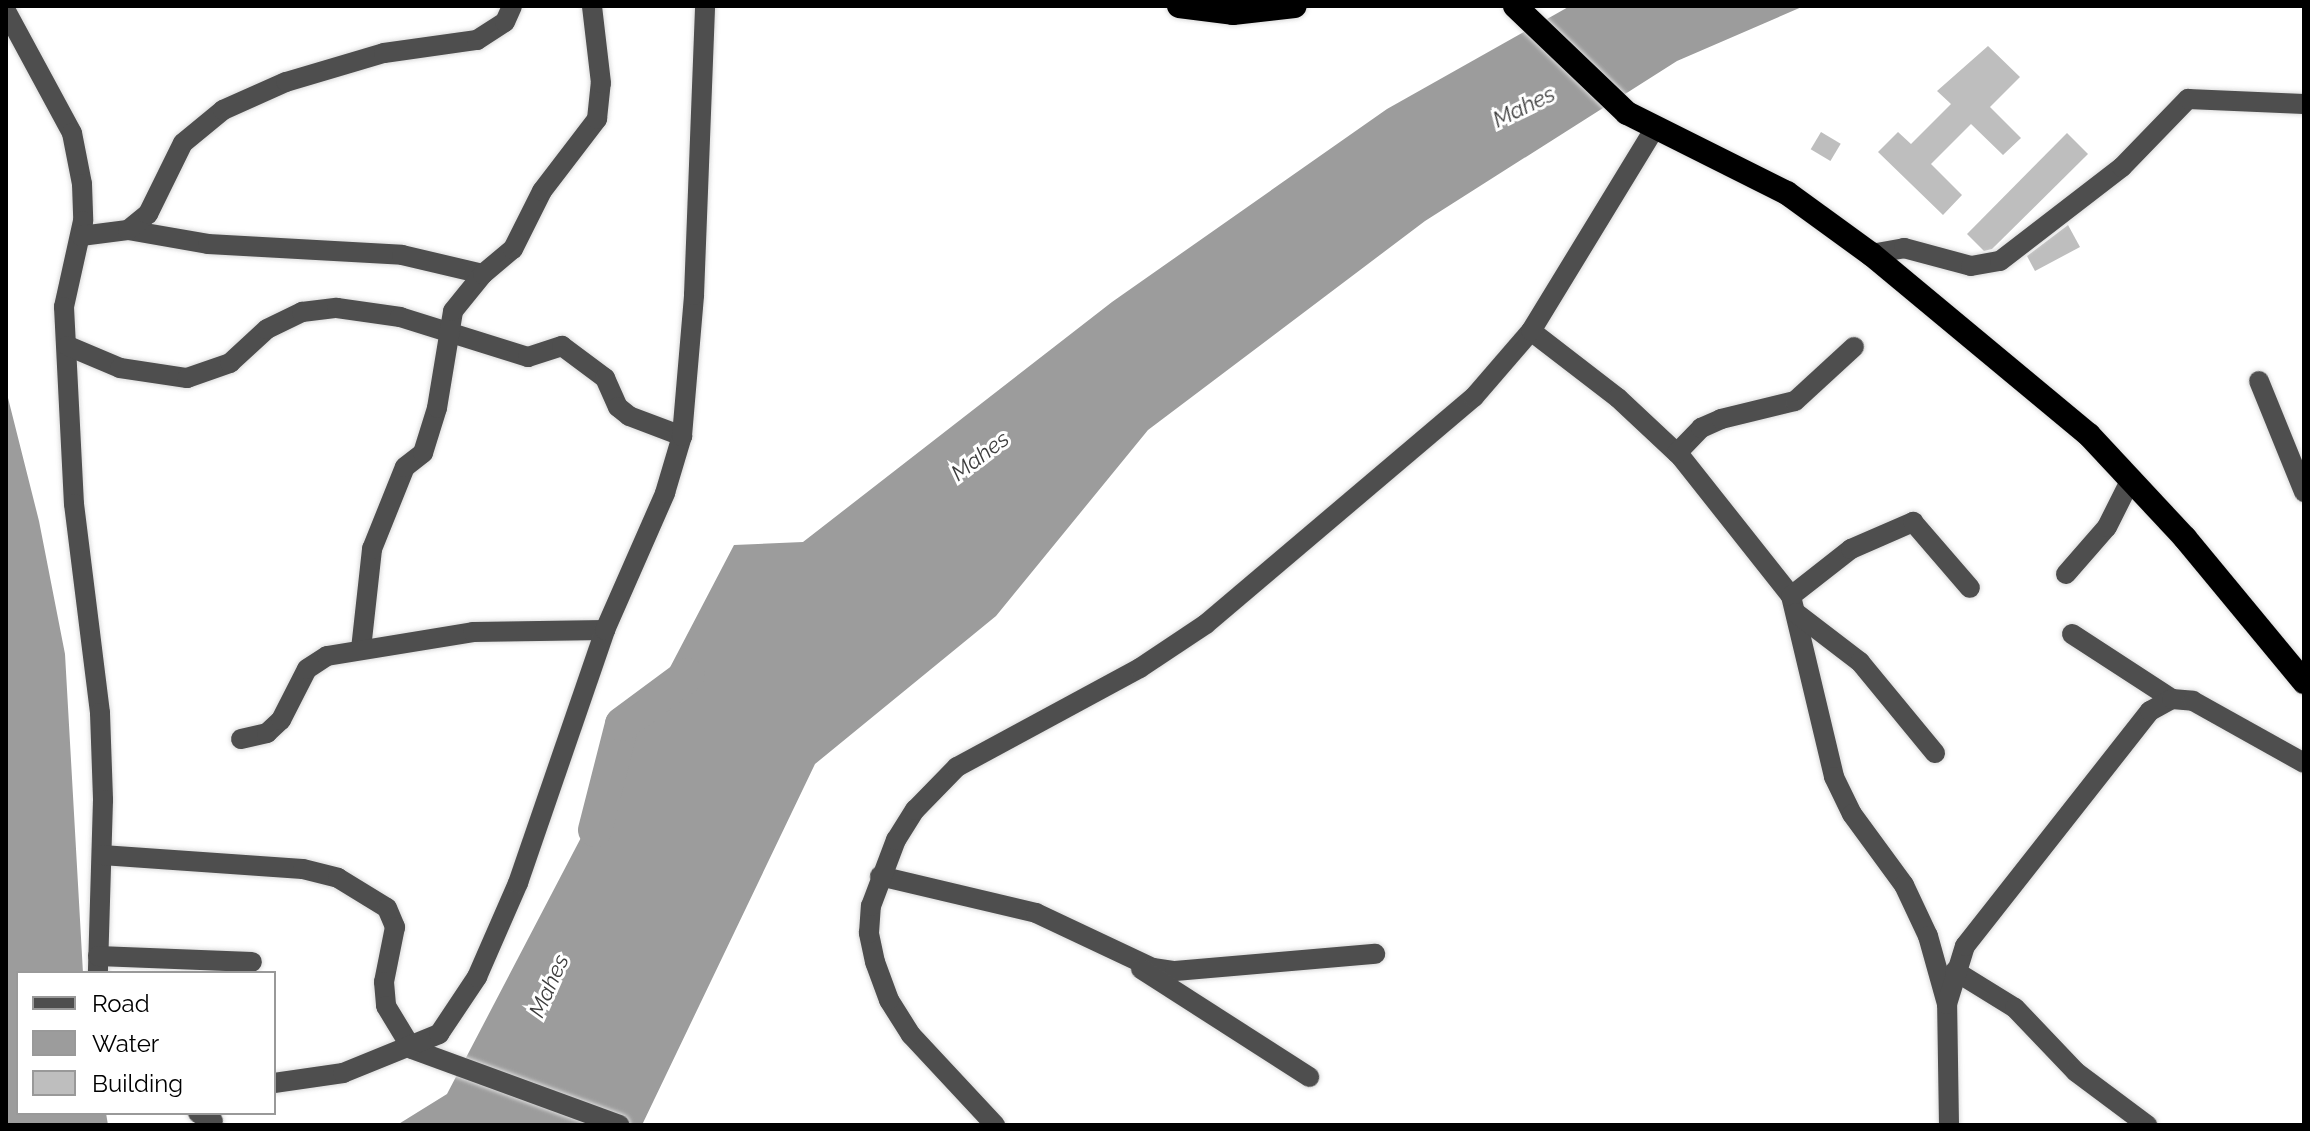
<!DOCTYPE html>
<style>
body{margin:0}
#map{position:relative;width:2310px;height:1131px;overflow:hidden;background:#fff;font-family:Raleway,sans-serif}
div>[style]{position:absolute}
.water>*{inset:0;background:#9c9c9c}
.river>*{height:34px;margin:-17px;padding:0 17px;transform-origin:17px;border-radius:17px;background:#9c9c9c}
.building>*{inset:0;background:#bebebe;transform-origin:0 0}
.roads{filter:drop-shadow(0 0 2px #dbdbdb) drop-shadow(0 0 2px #dbdbdb)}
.minor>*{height:20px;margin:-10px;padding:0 10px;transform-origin:10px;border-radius:10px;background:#4e4e4e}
.highway>*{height:24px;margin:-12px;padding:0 12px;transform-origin:12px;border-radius:12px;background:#000}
span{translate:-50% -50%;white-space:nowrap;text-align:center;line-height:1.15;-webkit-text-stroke:6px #fff;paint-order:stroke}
.water-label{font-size:22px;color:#3d3d3d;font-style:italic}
.frame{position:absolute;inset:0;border:8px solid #000;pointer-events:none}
.legend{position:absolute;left:16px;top:971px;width:260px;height:144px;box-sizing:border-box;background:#fff;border:2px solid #999;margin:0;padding:10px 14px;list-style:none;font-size:24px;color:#000}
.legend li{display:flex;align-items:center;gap:16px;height:40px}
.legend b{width:40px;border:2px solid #999}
</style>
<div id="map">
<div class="water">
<i style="clip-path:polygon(1570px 6px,1804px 6px,1677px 61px,1425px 221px,1148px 430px,996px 616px,815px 764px,642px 1125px,397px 1125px,447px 1094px,734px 545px,803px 542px,1112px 302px,1387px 109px)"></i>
<i style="clip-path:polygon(6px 390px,39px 521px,65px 654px,83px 973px,18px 973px,18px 1113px,106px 1113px,108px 1125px,6px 1125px)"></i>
</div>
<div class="river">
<i style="left:595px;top:830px;width:109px;rotate:-75.7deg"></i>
<i style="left:622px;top:724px;width:82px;rotate:-36.6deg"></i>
</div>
<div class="building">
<i style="clip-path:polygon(1988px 46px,2020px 77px,1990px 107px,2021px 138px,2003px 155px,1971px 124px,1931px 164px,1962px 195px,1943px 215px,1878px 152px,1898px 132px,1911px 144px,1951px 104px,1937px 91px)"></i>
<i style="left:1821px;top:132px;width:23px;height:20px;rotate:31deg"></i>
<i style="clip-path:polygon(2067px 133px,2088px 154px,1992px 249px,1984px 251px,1967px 234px)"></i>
<i style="clip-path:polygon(2068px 225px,2080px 247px,2035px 271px,2027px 256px)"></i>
</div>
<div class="roads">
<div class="minor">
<i style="left:6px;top:11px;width:139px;rotate:61.6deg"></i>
<i style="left:72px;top:133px;width:52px;rotate:78.9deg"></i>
<i style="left:82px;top:184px;width:37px;rotate:88deg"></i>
<i style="left:83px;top:221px;width:88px;rotate:102.5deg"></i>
<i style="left:64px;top:307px;width:197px;rotate:87.1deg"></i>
<i style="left:74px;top:504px;width:211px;rotate:82.9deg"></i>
<i style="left:100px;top:713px;width:87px;rotate:88deg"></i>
<i style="left:103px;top:800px;width:173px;rotate:91.7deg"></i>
<i style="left:128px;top:230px;width:81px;rotate:9.9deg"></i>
<i style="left:208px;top:244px;width:194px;rotate:3.2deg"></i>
<i style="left:402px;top:255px;width:83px;rotate:13.2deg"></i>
<i style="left:81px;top:236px;width:47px;rotate:-7.3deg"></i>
<i style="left:128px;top:230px;width:26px;rotate:-39deg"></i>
<i style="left:148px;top:214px;width:79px;rotate:-63.8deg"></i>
<i style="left:183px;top:143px;width:52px;rotate:-39.5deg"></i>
<i style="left:223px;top:110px;width:69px;rotate:-24deg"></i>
<i style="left:286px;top:82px;width:102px;rotate:-16.5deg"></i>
<i style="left:384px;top:53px;width:94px;rotate:-8deg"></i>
<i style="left:477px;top:40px;width:33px;rotate:-33deg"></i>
<i style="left:505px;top:22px;width:17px;rotate:-66deg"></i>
<i style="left:1871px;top:254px;width:34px;rotate:-10deg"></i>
<i style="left:1904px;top:248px;width:69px;rotate:15deg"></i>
<i style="left:1971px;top:266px;width:29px;rotate:-10deg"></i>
<i style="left:2000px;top:261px;width:154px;rotate:-37.6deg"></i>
<i style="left:2122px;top:167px;width:95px;rotate:-45.9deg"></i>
<i style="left:2188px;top:99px;width:116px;rotate:2.5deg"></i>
<i style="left:1531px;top:331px;width:110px;rotate:37.6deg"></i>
<i style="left:1618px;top:398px;width:86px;rotate:43.1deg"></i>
<i style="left:1681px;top:457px;width:177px;rotate:51.6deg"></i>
<i style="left:1791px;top:596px;width:186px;rotate:76.6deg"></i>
<i style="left:1834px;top:777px;width:41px;rotate:64.1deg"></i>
<i style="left:1852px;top:814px;width:88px;rotate:53.8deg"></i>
<i style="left:1904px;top:885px;width:56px;rotate:64.8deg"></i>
<i style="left:1928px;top:936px;width:71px;rotate:74.4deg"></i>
<i style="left:68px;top:346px;width:56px;rotate:22.9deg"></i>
<i style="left:120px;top:368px;width:68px;rotate:8.5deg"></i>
<i style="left:187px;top:378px;width:46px;rotate:-19.2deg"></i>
<i style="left:230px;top:363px;width:50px;rotate:-42.6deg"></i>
<i style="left:267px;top:329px;width:39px;rotate:-26deg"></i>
<i style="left:302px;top:312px;width:35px;rotate:-7deg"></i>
<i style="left:337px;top:308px;width:64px;rotate:8.1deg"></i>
<i style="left:400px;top:317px;width:134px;rotate:17.4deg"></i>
<i style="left:528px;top:357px;width:36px;rotate:-18deg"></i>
<i style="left:562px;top:346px;width:54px;rotate:36.7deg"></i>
<i style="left:605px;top:378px;width:32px;rotate:66deg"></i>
<i style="left:618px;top:407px;width:14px;rotate:39deg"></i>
<i style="left:629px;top:416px;width:57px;rotate:20.7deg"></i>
<i style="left:2259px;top:381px;width:120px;rotate:67.9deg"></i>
<i style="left:1677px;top:453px;width:35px;rotate:-46deg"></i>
<i style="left:1701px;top:428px;width:22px;rotate:-24deg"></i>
<i style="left:1721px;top:419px;width:76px;rotate:-13.7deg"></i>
<i style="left:1795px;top:401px;width:80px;rotate:-42.5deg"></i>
<i style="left:2066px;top:574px;width:62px;rotate:-48.9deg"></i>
<i style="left:2107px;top:527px;width:54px;rotate:-63.4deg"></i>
<i style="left:1791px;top:596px;width:76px;rotate:-38.1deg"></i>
<i style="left:1851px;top:549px;width:68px;rotate:-23.5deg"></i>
<i style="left:1913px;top:522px;width:87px;rotate:49.2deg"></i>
<i style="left:1796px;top:613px;width:81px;rotate:37.4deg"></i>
<i style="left:1860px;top:662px;width:118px;rotate:50.5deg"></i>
<i style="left:2072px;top:634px;width:119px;rotate:33deg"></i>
<i style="left:361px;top:649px;width:101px;rotate:-83.7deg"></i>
<i style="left:372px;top:549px;width:88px;rotate:-68.1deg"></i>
<i style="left:405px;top:467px;width:23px;rotate:-38deg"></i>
<i style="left:423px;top:453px;width:47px;rotate:-72.7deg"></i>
<i style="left:437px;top:408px;width:98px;rotate:-80.6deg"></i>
<i style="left:453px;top:311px;width:48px;rotate:-51deg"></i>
<i style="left:483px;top:274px;width:39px;rotate:-40deg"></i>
<i style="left:513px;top:249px;width:65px;rotate:-63.4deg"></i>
<i style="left:542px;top:191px;width:91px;rotate:-52.6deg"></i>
<i style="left:597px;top:119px;width:36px;rotate:-84deg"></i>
<i style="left:601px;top:83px;width:78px;rotate:-96.7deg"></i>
<i style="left:241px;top:739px;width:27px;rotate:-13deg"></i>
<i style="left:267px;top:733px;width:19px;rotate:-43deg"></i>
<i style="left:281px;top:720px;width:57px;rotate:-63deg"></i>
<i style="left:307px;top:669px;width:24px;rotate:-33deg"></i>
<i style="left:327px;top:656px;width:148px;rotate:-9.3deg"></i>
<i style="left:473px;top:632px;width:132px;rotate:-0.9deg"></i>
<i style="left:102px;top:855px;width:201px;rotate:4deg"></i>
<i style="left:303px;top:869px;width:36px;rotate:14deg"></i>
<i style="left:338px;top:878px;width:57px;rotate:31.5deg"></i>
<i style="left:387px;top:908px;width:21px;rotate:67deg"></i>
<i style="left:395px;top:927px;width:56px;rotate:101.3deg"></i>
<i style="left:384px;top:982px;width:24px;rotate:85deg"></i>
<i style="left:386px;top:1006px;width:50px;rotate:58.8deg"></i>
<i style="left:412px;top:1049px;width:221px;rotate:20.1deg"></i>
<i style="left:880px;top:876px;width:160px;rotate:13.3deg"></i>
<i style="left:1036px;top:913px;width:129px;rotate:25.2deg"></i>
<i style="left:1153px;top:968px;width:22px;rotate:8deg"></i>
<i style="left:1175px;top:971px;width:201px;rotate:-4.9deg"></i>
<i style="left:98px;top:956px;width:154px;rotate:2.2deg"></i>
<i style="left:1141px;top:969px;width:200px;rotate:32.7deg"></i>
<i style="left:1955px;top:971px;width:70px;rotate:31.7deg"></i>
<i style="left:2015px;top:1008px;width:88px;rotate:46.4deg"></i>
<i style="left:2076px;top:1072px;width:89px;rotate:36.7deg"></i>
<i style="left:274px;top:1083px;width:70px;rotate:-8.2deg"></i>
<i style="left:343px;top:1073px;width:104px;rotate:-22.1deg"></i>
<i style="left:439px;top:1034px;width:69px;rotate:-56.3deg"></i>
<i style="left:477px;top:977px;width:103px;rotate:-66.4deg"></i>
<i style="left:518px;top:883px;width:268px;rotate:-71deg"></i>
<i style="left:605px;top:630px;width:150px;rotate:-66.3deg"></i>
<i style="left:665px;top:493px;width:59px;rotate:-73.4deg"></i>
<i style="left:682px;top:436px;width:142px;rotate:-85.1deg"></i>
<i style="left:694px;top:295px;width:289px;rotate:-87.8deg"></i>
<i style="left:198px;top:1113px;width:17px;rotate:28deg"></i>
<i style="left:995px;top:1125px;width:123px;rotate:-133deg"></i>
<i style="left:911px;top:1035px;width:41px;rotate:-122.2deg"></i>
<i style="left:889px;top:1000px;width:40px;rotate:-110.2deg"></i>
<i style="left:875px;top:962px;width:30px;rotate:-102deg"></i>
<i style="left:869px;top:933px;width:27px;rotate:-86deg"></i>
<i style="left:871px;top:906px;width:71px;rotate:-69.3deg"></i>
<i style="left:896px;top:840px;width:36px;rotate:-58deg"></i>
<i style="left:915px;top:810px;width:60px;rotate:-45.7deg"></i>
<i style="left:957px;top:767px;width:208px;rotate:-28.4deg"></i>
<i style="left:1140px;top:668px;width:79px;rotate:-33.7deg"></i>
<i style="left:1206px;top:624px;width:351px;rotate:-40.3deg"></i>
<i style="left:1474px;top:397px;width:87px;rotate:-49.2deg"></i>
<i style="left:1531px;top:331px;width:238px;rotate:-58.6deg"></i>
<i style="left:1949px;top:1125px;width:121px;rotate:-90.9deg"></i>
<i style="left:1947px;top:1004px;width:61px;rotate:-72.8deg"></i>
<i style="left:1965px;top:946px;width:299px;rotate:-51.8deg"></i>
<i style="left:2150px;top:711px;width:25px;rotate:-29deg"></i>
<i style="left:2172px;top:699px;width:21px;rotate:5deg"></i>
<i style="left:2193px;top:701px;width:127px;rotate:29.2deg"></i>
</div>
<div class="highway">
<i style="left:1179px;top:6px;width:54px;rotate:7.4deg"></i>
<i style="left:1233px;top:13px;width:62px;rotate:-6.4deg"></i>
<i style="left:1515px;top:6px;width:155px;rotate:43.7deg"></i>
<i style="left:1627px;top:113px;width:179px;rotate:26.6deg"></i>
<i style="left:1787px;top:193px;width:104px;rotate:36deg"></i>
<i style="left:1871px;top:254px;width:283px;rotate:39.7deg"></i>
<i style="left:2089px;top:435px;width:141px;rotate:47deg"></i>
<i style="left:2185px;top:538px;width:187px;rotate:50.4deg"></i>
</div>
</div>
<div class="water-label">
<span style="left:1524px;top:107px;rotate:-26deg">Mahes</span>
<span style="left:980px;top:456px;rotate:-37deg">Mahes</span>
<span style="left:549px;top:986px;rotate:-66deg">Mahes</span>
</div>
<div class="frame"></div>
<ul class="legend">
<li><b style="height:10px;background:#4e4e4e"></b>Road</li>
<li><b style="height:22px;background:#9c9c9c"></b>Water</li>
<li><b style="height:22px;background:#bebebe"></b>Building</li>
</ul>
</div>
